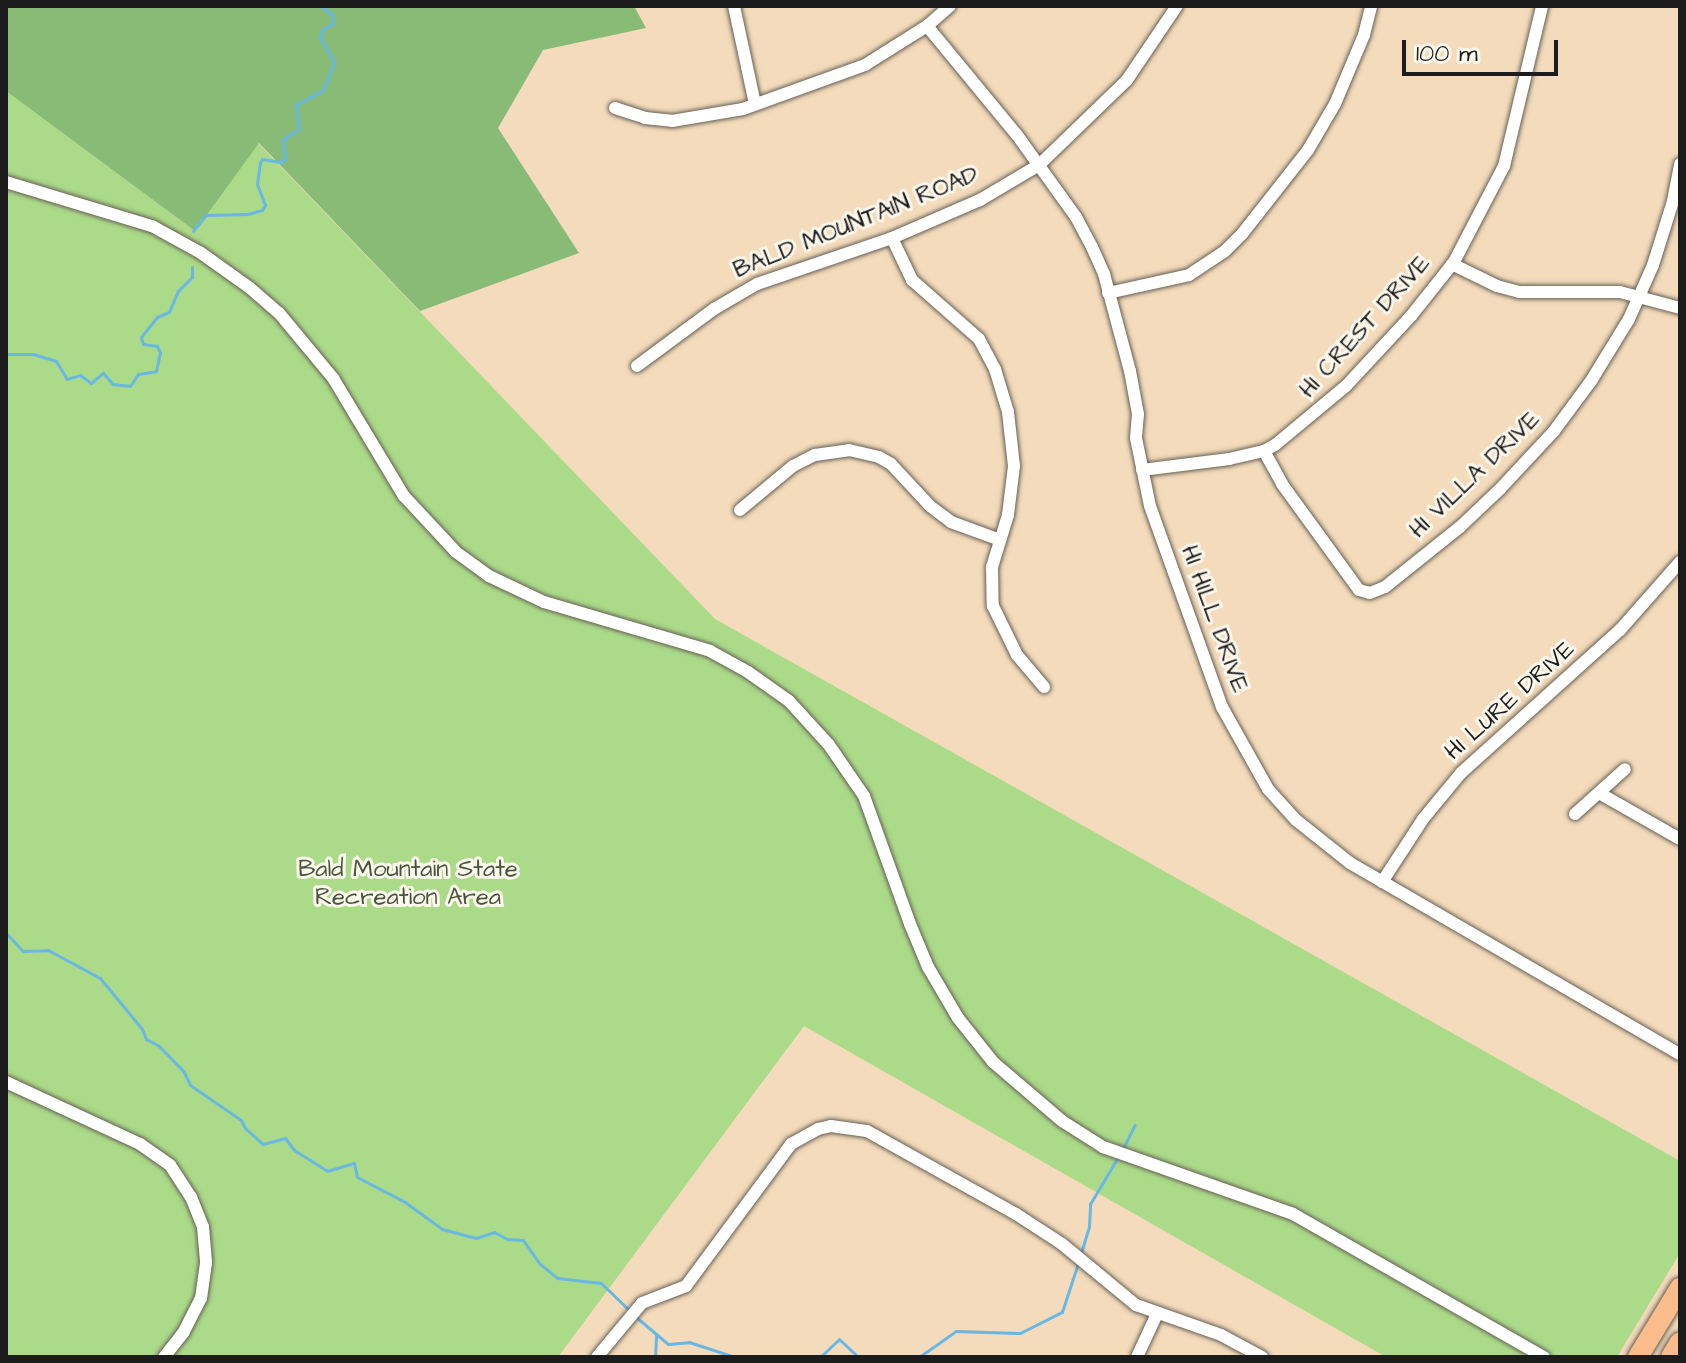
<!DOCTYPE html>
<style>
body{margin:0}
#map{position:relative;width:1686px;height:1363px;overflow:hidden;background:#f3dbbb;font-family:"Architects Daughter",sans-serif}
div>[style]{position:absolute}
.green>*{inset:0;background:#abdb89}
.forest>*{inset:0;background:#88bb75}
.stream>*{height:3px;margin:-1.5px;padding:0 1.5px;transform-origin:1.5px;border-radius:1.5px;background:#69b7e3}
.roads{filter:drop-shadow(0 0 2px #675f54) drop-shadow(0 0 2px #675f54)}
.street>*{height:12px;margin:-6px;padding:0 6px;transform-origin:6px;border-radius:6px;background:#fff}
.primary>*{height:20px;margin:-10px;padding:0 10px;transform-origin:10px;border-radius:10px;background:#f9bc8a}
span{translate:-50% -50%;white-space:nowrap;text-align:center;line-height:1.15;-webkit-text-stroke:6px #fbf7ec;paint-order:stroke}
.street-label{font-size:24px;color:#1c1c1c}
.park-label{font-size:24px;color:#47553d}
.frame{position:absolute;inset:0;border:8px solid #1c1c1c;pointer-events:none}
.scale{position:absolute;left:1402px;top:40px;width:156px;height:36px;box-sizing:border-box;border:4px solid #1c1c1c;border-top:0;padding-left:10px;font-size:24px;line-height:28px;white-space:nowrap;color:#1c1c1c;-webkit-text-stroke:6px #fbf7ec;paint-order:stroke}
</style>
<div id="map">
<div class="green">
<i style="clip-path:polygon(6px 91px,195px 231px,258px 143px,715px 619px,1680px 1161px,1680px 1253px,1617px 1357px,1386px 1357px,804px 1026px,558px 1357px,6px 1357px)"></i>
</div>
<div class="forest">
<i style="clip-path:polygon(6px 6px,634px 6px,646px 28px,543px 50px,498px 128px,579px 253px,420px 311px,259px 143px,195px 231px,6px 91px)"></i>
</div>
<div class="stream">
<i style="left:193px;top:231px;width:21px;rotate:-51deg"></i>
<i style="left:206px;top:215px;width:42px;rotate:-1.4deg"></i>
<i style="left:248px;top:214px;width:15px;rotate:-16deg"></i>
<i style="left:262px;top:210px;width:6px;rotate:-59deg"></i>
<i style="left:265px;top:205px;width:22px;rotate:-111deg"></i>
<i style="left:257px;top:184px;width:21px;rotate:-82deg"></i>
<i style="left:260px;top:163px;width:4px;rotate:-63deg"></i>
<i style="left:262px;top:159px;width:19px;rotate:9deg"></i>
<i style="left:281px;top:162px;width:5px;rotate:-37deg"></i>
<i style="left:285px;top:159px;width:20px;rotate:-96deg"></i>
<i style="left:283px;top:139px;width:19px;rotate:-32deg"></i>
<i style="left:299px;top:129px;width:24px;rotate:-97deg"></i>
<i style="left:296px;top:105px;width:31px;rotate:-29deg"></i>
<i style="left:323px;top:90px;width:29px;rotate:-68deg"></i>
<i style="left:334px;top:63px;width:30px;rotate:-118deg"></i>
<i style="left:320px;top:37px;width:7px;rotate:-74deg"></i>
<i style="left:322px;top:30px;width:12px;rotate:-31deg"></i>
<i style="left:332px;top:24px;width:9px;rotate:-84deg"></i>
<i style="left:333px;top:15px;width:16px;rotate:-145deg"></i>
<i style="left:6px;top:354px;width:27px"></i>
<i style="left:33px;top:354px;width:24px;rotate:17deg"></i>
<i style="left:56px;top:361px;width:21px;rotate:59deg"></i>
<i style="left:67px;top:379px;width:14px;rotate:-17deg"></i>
<i style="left:80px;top:375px;width:14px;rotate:36deg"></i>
<i style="left:91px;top:383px;width:16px;rotate:-40deg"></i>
<i style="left:103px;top:373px;width:15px;rotate:48deg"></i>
<i style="left:113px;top:384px;width:17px;rotate:7deg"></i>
<i style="left:130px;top:386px;width:14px;rotate:-56deg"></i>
<i style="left:138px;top:374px;width:18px;rotate:-9deg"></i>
<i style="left:156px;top:371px;width:19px;rotate:-78deg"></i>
<i style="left:160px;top:352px;width:7px;rotate:-117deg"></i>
<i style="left:157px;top:346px;width:14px;rotate:-172deg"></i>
<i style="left:143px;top:344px;width:7px;rotate:-106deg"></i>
<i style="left:141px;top:337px;width:26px;rotate:-51deg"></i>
<i style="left:157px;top:317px;width:13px;rotate:-23deg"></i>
<i style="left:169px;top:312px;width:23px;rotate:-67deg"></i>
<i style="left:178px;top:291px;width:20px;rotate:-45deg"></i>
<i style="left:192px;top:277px;width:10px;rotate:-90deg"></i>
<i style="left:6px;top:933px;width:25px;rotate:47deg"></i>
<i style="left:23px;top:951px;width:25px;rotate:-2deg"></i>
<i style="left:48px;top:950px;width:59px;rotate:28.3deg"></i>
<i style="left:100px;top:978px;width:66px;rotate:50.5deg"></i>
<i style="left:142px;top:1029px;width:11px;rotate:68deg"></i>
<i style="left:146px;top:1039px;width:15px;rotate:28deg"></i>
<i style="left:159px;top:1046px;width:36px;rotate:46deg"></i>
<i style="left:184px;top:1072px;width:14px;rotate:65deg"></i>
<i style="left:190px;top:1085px;width:62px;rotate:34.5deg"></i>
<i style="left:241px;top:1120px;width:9px;rotate:63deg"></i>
<i style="left:245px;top:1128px;width:24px;rotate:42deg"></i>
<i style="left:263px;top:1144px;width:23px;rotate:-15deg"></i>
<i style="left:285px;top:1138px;width:15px;rotate:53deg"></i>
<i style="left:294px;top:1150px;width:39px;rotate:32deg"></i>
<i style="left:327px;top:1171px;width:28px;rotate:-17deg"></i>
<i style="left:354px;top:1163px;width:14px;rotate:78deg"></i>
<i style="left:357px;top:1177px;width:54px;rotate:27.5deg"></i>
<i style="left:405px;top:1202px;width:46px;rotate:36.1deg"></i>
<i style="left:442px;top:1229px;width:35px;rotate:15deg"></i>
<i style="left:476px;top:1238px;width:19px;rotate:-18deg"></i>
<i style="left:494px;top:1232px;width:15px;rotate:28deg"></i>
<i style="left:507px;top:1239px;width:16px;rotate:4deg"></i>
<i style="left:523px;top:1240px;width:29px;rotate:55deg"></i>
<i style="left:540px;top:1264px;width:22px;rotate:39deg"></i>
<i style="left:557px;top:1278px;width:44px;rotate:6.5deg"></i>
<i style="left:601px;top:1283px;width:40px;rotate:44deg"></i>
<i style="left:1122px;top:1150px;width:28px;rotate:-63deg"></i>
<i style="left:1080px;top:1256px;width:31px;rotate:-73deg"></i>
<i style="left:1089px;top:1226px;width:22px;rotate:-87deg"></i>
<i style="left:1090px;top:1204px;width:55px;rotate:-59.2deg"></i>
<i style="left:636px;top:1317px;width:42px;rotate:40.2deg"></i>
<i style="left:668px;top:1344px;width:21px;rotate:-5deg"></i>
<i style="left:689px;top:1342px;width:48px;rotate:18.1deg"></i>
<i style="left:655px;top:1357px;width:22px;rotate:-87deg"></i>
<i style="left:820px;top:1357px;width:26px;rotate:-43deg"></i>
<i style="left:839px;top:1339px;width:26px;rotate:43deg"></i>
<i style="left:919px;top:1357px;width:45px;rotate:-35.1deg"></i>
<i style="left:956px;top:1331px;width:64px;rotate:1.8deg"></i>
<i style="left:1020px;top:1333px;width:47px;rotate:-26.6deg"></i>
<i style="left:1062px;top:1312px;width:52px;rotate:-71.9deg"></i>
</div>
<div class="roads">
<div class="street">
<i style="left:734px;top:6px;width:100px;rotate:77.9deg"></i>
<i style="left:927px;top:26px;width:141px;rotate:50.5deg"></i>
<i style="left:1017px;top:135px;width:101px;rotate:54.3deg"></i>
<i style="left:1076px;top:217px;width:34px;rotate:62deg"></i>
<i style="left:1092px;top:247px;width:30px;rotate:66deg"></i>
<i style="left:1104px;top:274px;width:100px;rotate:75deg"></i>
<i style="left:1130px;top:371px;width:44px;rotate:79.5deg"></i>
<i style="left:1138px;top:414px;width:24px;rotate:95deg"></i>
<i style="left:1136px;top:438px;width:69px;rotate:78.4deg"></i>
<i style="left:1150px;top:506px;width:214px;rotate:70.3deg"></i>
<i style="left:1222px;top:707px;width:94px;rotate:60.7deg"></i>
<i style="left:1268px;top:789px;width:42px;rotate:47.9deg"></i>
<i style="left:1296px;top:820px;width:69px;rotate:38.5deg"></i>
<i style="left:1350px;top:863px;width:381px;rotate:30.1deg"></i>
<i style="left:615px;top:108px;width:32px;rotate:18deg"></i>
<i style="left:645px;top:118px;width:27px;rotate:6deg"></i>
<i style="left:672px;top:121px;width:72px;rotate:-9.6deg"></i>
<i style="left:743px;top:109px;width:130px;rotate:-19.8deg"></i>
<i style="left:865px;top:65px;width:73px;rotate:-32.2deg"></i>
<i style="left:927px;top:26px;width:30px;rotate:-41deg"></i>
<i style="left:6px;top:182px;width:152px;rotate:16.8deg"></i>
<i style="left:152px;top:226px;width:56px;rotate:28.9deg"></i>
<i style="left:201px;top:253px;width:60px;rotate:35.5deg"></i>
<i style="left:250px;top:288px;width:38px;rotate:41deg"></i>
<i style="left:279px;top:313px;width:85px;rotate:50.3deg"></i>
<i style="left:333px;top:378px;width:138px;rotate:59deg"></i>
<i style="left:404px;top:496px;width:76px;rotate:47.1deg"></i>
<i style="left:456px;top:552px;width:41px;rotate:36deg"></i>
<i style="left:489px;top:576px;width:61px;rotate:25.3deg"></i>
<i style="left:544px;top:602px;width:173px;rotate:16.4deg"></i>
<i style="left:710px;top:651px;width:43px;rotate:28.9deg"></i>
<i style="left:748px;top:672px;width:50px;rotate:35.3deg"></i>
<i style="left:789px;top:701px;width:59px;rotate:47.7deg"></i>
<i style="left:829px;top:745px;width:62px;rotate:55.5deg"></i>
<i style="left:864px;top:796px;width:136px;rotate:70.2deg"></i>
<i style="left:910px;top:924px;width:47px;rotate:67.3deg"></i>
<i style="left:928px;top:967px;width:59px;rotate:59.5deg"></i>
<i style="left:958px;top:1018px;width:56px;rotate:51.5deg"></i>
<i style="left:993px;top:1062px;width:91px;rotate:40.5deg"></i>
<i style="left:1062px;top:1121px;width:49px;rotate:32.4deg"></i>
<i style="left:1103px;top:1147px;width:201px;rotate:19.4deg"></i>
<i style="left:1293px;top:1214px;width:289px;rotate:29.7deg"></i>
<i style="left:892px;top:238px;width:47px;rotate:64.5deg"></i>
<i style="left:912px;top:280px;width:89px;rotate:41.4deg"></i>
<i style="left:979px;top:339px;width:34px;rotate:62deg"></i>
<i style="left:995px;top:369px;width:45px;rotate:73.2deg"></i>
<i style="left:1008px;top:412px;width:54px;rotate:83.7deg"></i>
<i style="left:1014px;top:466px;width:49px;rotate:97deg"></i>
<i style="left:1008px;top:515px;width:54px;rotate:107.1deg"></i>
<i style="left:992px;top:567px;width:39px;rotate:89deg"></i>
<i style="left:993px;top:606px;width:55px;rotate:63.9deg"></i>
<i style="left:1017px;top:655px;width:42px;rotate:49.8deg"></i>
<i style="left:1452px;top:264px;width:50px;rotate:26.1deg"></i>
<i style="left:1497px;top:286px;width:23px;rotate:15deg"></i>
<i style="left:1519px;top:292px;width:101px"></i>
<i style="left:1620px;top:292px;width:62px;rotate:14.9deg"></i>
<i style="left:1108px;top:293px;width:83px;rotate:-12.5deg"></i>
<i style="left:1189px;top:275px;width:43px;rotate:-33.7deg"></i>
<i style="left:1225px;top:251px;width:24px;rotate:-45deg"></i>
<i style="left:1242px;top:234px;width:107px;rotate:-51.8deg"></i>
<i style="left:1308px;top:150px;width:53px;rotate:-59.6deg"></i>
<i style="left:1335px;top:104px;width:75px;rotate:-67.2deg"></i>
<i style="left:1364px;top:35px;width:30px;rotate:-76deg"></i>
<i style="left:637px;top:366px;width:96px;rotate:-36.5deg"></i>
<i style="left:714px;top:309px;width:50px;rotate:-30.2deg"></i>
<i style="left:757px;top:284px;width:143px;rotate:-18.8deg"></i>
<i style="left:892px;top:238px;width:96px;rotate:-23.4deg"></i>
<i style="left:980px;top:200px;width:69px;rotate:-30.7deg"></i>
<i style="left:1039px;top:165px;width:122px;rotate:-44deg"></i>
<i style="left:1127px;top:80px;width:89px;rotate:-56deg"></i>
<i style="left:1264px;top:451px;width:38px;rotate:61deg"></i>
<i style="left:1282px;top:484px;width:131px;rotate:54deg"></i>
<i style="left:1359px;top:590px;width:11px;rotate:15deg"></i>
<i style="left:1370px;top:593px;width:16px;rotate:-22deg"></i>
<i style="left:1385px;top:587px;width:96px;rotate:-38.7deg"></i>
<i style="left:1460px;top:527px;width:55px;rotate:-43.5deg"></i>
<i style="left:1500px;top:489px;width:79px;rotate:-47deg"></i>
<i style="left:1554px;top:431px;width:62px;rotate:-53.5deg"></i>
<i style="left:1591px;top:381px;width:73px;rotate:-58.5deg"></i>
<i style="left:1629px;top:319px;width:59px;rotate:-66deg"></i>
<i style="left:1653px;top:265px;width:67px;rotate:-72.6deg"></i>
<i style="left:1673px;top:201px;width:38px;rotate:-79deg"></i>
<i style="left:1142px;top:470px;width:88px;rotate:-7.2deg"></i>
<i style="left:1229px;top:459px;width:36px;rotate:-13deg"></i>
<i style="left:1264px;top:451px;width:13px;rotate:-29deg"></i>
<i style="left:1275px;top:445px;width:92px;rotate:-39.7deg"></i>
<i style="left:1346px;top:386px;width:96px;rotate:-47.1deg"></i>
<i style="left:1411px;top:316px;width:69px;rotate:-51.5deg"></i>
<i style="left:1454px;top:262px;width:108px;rotate:-62.5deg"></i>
<i style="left:1504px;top:166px;width:164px;rotate:-76.6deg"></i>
<i style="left:740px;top:510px;width:69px;rotate:-39.7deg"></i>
<i style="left:793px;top:466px;width:25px;rotate:-27deg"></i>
<i style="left:815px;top:455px;width:34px;rotate:-8deg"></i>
<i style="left:849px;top:450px;width:31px;rotate:13deg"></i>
<i style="left:879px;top:457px;width:14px;rotate:30deg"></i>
<i style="left:891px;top:464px;width:57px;rotate:47.1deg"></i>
<i style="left:930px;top:506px;width:26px;rotate:37deg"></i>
<i style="left:951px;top:522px;width:52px;rotate:20.2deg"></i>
<i style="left:1599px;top:793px;width:93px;rotate:29.6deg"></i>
<i style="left:1575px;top:814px;width:67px;rotate:-42deg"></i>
<i style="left:1382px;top:882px;width:75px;rotate:-56.9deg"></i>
<i style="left:1423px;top:819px;width:60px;rotate:-50.4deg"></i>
<i style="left:1461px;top:773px;width:214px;rotate:-42deg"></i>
<i style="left:1620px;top:630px;width:91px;rotate:-48.6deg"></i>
<i style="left:6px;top:1082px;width:148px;rotate:24.8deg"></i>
<i style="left:140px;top:1144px;width:37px;rotate:35deg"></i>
<i style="left:170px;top:1165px;width:38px;rotate:57deg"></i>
<i style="left:191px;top:1197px;width:32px;rotate:68deg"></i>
<i style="left:203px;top:1227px;width:36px;rotate:85deg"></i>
<i style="left:206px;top:1263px;width:35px;rotate:98deg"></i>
<i style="left:201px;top:1298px;width:39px;rotate:117deg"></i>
<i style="left:183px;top:1333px;width:31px;rotate:128deg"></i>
<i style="left:597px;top:1357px;width:70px;rotate:-50.2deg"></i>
<i style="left:642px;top:1303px;width:47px;rotate:-21.1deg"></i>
<i style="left:686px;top:1286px;width:177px;rotate:-53.5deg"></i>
<i style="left:791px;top:1144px;width:31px;rotate:-29deg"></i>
<i style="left:818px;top:1129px;width:13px;rotate:-13deg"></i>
<i style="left:831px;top:1126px;width:36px;rotate:8deg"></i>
<i style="left:867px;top:1131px;width:171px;rotate:29.1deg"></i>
<i style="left:1016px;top:1214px;width:55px;rotate:33.1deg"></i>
<i style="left:1062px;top:1244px;width:96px;rotate:39.5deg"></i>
<i style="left:1136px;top:1305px;width:90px;rotate:19.4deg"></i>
<i style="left:1221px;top:1335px;width:47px;rotate:28.2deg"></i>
<i style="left:1137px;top:1357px;width:47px;rotate:-65.1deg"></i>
</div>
<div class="primary">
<i style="left:1638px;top:1357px;width:81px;rotate:-58.7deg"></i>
<i style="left:1671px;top:1357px;width:17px;rotate:-59deg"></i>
</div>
</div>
<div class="street-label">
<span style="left:856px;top:223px;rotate:-22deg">BALD MOUNTAIN ROAD</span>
<span style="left:1365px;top:327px;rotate:-48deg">HI CREST DRIVE</span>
<span style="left:1475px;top:475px;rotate:-44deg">HI VILLA DRIVE</span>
<span style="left:1214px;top:619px;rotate:70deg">HI HILL DRIVE</span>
<span style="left:1510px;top:701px;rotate:-42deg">HI LURE DRIVE</span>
</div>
<div class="park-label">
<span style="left:408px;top:884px">Bald Mountain State<br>Recreation Area</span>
</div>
<div class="frame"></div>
<div class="scale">100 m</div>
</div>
